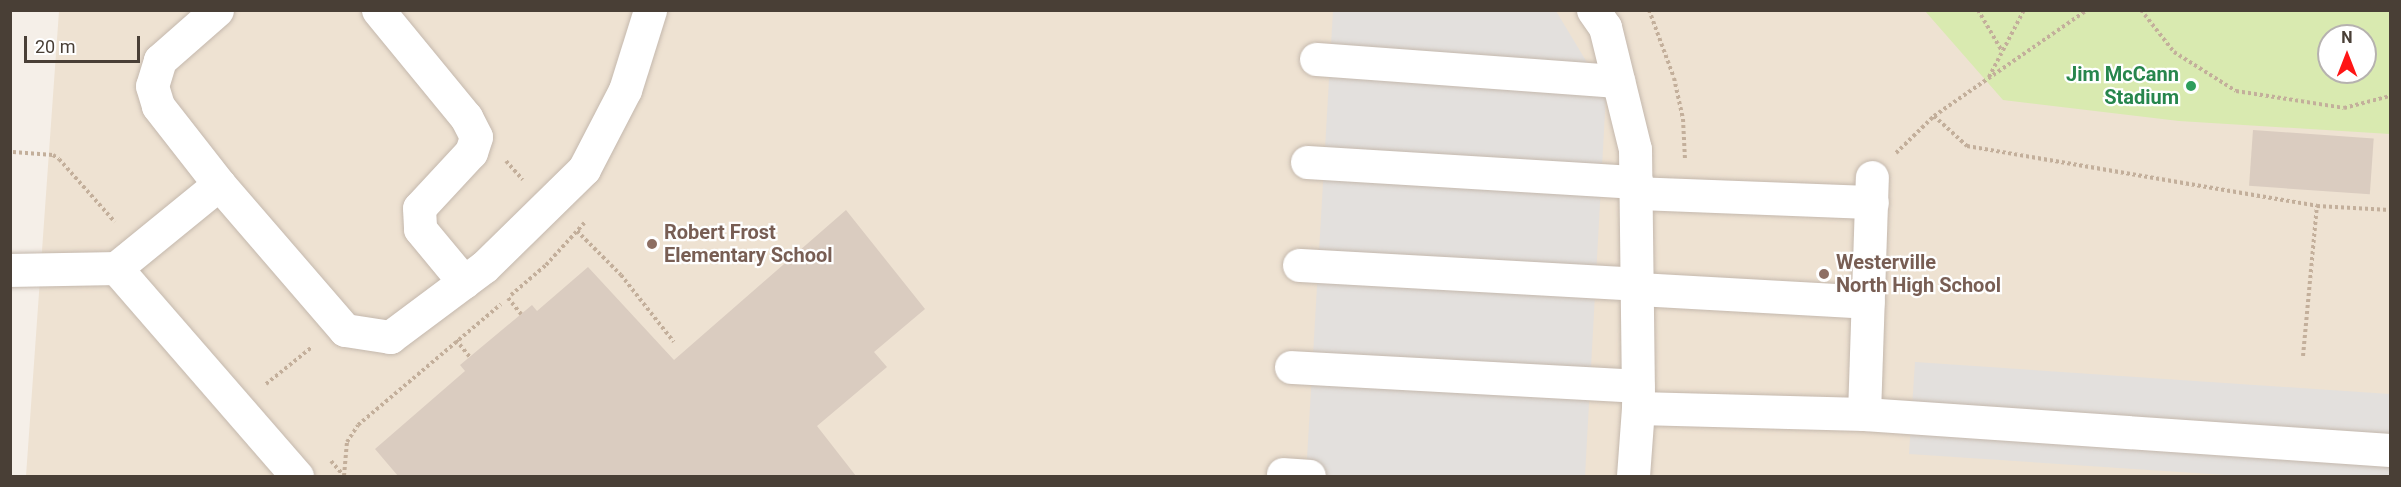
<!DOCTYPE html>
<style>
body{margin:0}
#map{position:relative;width:2401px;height:487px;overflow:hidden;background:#f5efe8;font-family:Roboto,sans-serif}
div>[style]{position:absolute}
.education>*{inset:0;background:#eee2d2}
.green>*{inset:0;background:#d9eab0}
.parking>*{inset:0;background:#e3e0dd}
.building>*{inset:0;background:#daccc0;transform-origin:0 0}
.path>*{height:4px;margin-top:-2px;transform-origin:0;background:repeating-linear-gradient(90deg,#c3af9b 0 3px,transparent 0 6px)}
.roads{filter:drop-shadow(0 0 2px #c4b8ad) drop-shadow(0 0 2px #c4b8ad)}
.minor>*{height:33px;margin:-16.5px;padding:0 16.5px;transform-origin:16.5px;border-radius:16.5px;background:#fff}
.dots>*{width:16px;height:16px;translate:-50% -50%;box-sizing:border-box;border:3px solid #fff;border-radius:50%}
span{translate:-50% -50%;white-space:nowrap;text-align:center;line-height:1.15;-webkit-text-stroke:4.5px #fff;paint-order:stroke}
.leisure-label{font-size:20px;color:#27864d;font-weight:700}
.right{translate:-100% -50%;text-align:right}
.education-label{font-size:20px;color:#785e54;font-weight:700}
.left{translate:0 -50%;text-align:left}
.frame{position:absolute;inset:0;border:12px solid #493f36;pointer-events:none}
.north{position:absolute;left:2317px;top:24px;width:60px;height:60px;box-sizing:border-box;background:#fff;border:2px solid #b6b2af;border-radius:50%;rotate:0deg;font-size:16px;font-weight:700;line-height:24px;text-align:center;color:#493f36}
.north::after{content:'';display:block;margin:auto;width:21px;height:27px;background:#ff1515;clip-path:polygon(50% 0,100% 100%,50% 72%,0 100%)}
.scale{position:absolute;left:24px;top:36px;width:116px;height:27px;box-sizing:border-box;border:3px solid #493f36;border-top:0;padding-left:8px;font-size:18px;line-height:21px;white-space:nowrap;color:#493f36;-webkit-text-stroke:4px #fff;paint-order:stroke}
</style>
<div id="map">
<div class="education">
<i style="clip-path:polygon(evenodd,59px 11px,2390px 11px,2390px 476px,26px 476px,59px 11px,2329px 36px,2365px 36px,2365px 72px,2329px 72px,2329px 36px)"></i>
</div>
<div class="green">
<i style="clip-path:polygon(evenodd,1925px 11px,2390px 11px,2390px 134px,2179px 121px,2003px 100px,1925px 11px,2329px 36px,2365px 36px,2365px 72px,2329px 72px,2329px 36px)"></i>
</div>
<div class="parking">
<i style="clip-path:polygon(1333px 11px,1556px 11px,1606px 94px,1585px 476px,1306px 476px)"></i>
<i style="clip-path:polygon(1915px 362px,2390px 394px,2390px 476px,2240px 476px,1909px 454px)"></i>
</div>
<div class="building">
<i style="left:2253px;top:130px;width:121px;height:56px;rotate:4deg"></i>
<i style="clip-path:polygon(846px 210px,925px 309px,874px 352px,887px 367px,817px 426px,856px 476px,398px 476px,375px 449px,465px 371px,460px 365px,532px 305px,537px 311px,588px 267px,674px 360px)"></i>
</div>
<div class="path">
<i style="left:1649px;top:10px;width:72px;rotate:69.8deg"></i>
<i style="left:1674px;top:78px;width:42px;rotate:77.6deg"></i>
<i style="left:1683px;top:119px;width:41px;rotate:87.2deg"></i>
<i style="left:1978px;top:10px;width:48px;rotate:59.7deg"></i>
<i style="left:2141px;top:10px;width:53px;rotate:51.8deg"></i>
<i style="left:2174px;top:52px;width:73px;rotate:32.2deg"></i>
<i style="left:2236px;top:91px;width:109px;rotate:8.9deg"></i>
<i style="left:2344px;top:108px;width:48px;rotate:-14.6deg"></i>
<i style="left:1989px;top:77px;width:76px;rotate:-62.4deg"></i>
<i style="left:1934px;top:116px;width:45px;rotate:42.3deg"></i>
<i style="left:1967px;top:146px;width:355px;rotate:9.7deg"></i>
<i style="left:2317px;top:206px;width:73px;rotate:3.1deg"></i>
<i style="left:13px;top:152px;width:40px;rotate:4.3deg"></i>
<i style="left:53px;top:155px;width:7px;rotate:34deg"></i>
<i style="left:59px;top:159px;width:84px;rotate:48.4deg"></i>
<i style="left:1896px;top:153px;width:53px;rotate:-44.2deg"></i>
<i style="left:1934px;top:116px;width:186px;rotate:-34.7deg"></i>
<i style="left:506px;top:161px;width:25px;rotate:48deg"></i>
<i style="left:577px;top:231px;width:62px;rotate:45deg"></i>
<i style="left:621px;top:275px;width:85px;rotate:51.7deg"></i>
<i style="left:511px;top:295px;width:46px;rotate:-40.6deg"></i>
<i style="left:546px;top:265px;width:59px;rotate:-47.7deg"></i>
<i style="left:508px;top:298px;width:21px;rotate:51deg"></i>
<i style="left:456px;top:340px;width:22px;rotate:51deg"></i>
<i style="left:2303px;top:356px;width:151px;rotate:-84.7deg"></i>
<i style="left:266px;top:384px;width:59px;rotate:-38.8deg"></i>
<i style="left:331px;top:461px;width:20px;rotate:49deg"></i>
<i style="left:344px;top:476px;width:34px;rotate:-85deg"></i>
<i style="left:347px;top:442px;width:20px;rotate:-57deg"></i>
<i style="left:358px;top:425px;width:187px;rotate:-40.2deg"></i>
</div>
<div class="roads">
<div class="minor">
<i style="left:217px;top:10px;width:76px;rotate:138.7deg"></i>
<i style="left:160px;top:60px;width:27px;rotate:107deg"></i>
<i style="left:152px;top:86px;width:21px;rotate:73deg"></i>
<i style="left:158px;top:106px;width:99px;rotate:52deg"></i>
<i style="left:378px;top:10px;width:139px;rotate:50.6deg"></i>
<i style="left:466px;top:117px;width:22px;rotate:63deg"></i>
<i style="left:476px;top:137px;width:16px;rotate:108deg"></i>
<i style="left:471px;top:152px;width:76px;rotate:132.9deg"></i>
<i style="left:419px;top:208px;width:21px;rotate:87deg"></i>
<i style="left:420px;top:229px;width:69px;rotate:50.3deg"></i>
<i style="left:1593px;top:10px;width:21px;rotate:55deg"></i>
<i style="left:1605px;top:27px;width:126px;rotate:76.2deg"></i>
<i style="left:1635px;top:149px;width:259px;rotate:89.3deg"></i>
<i style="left:1638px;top:408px;width:68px;rotate:94.2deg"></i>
<i style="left:1316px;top:59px;width:303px;rotate:4.2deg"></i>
<i style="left:1307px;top:162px;width:330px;rotate:3.5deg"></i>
<i style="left:1636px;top:193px;width:236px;rotate:2.2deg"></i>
<i style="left:1299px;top:265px;width:339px;rotate:3.2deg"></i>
<i style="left:116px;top:268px;width:133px;rotate:-39.2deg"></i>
<i style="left:219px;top:184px;width:193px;rotate:49.2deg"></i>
<i style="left:345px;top:330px;width:46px;rotate:8.8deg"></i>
<i style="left:390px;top:337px;width:117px;rotate:-36.7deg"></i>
<i style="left:484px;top:267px;width:140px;rotate:-44.4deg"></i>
<i style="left:584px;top:169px;width:89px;rotate:-62.6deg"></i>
<i style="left:625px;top:90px;width:84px;rotate:-72.6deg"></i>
<i style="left:10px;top:270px;width:106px;rotate:-1.1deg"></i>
<i style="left:116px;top:268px;width:276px;rotate:49deg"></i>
<i style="left:1637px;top:289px;width:231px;rotate:3.2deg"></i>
<i style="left:1291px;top:367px;width:347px;rotate:3.1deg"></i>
<i style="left:1638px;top:408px;width:226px;rotate:1.5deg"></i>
<i style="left:1864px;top:414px;width:527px;rotate:3.92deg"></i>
<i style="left:1864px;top:414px;width:237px;rotate:-88.1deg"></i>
<i style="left:1283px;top:474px;width:26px;rotate:4deg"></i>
</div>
</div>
<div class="dots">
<i style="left:2191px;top:86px;background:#2e9e5b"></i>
<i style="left:652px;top:244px;background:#8d6e63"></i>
<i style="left:1824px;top:274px;background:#8d6e63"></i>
</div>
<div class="leisure-label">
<span class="right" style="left:2179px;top:86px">Jim McCann<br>Stadium</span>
</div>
<div class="education-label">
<span class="left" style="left:664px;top:244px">Robert Frost<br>Elementary School</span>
<span class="left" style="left:1836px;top:274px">Westerville<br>North High School</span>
</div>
<div class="frame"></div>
<div class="north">N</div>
<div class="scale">20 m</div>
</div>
